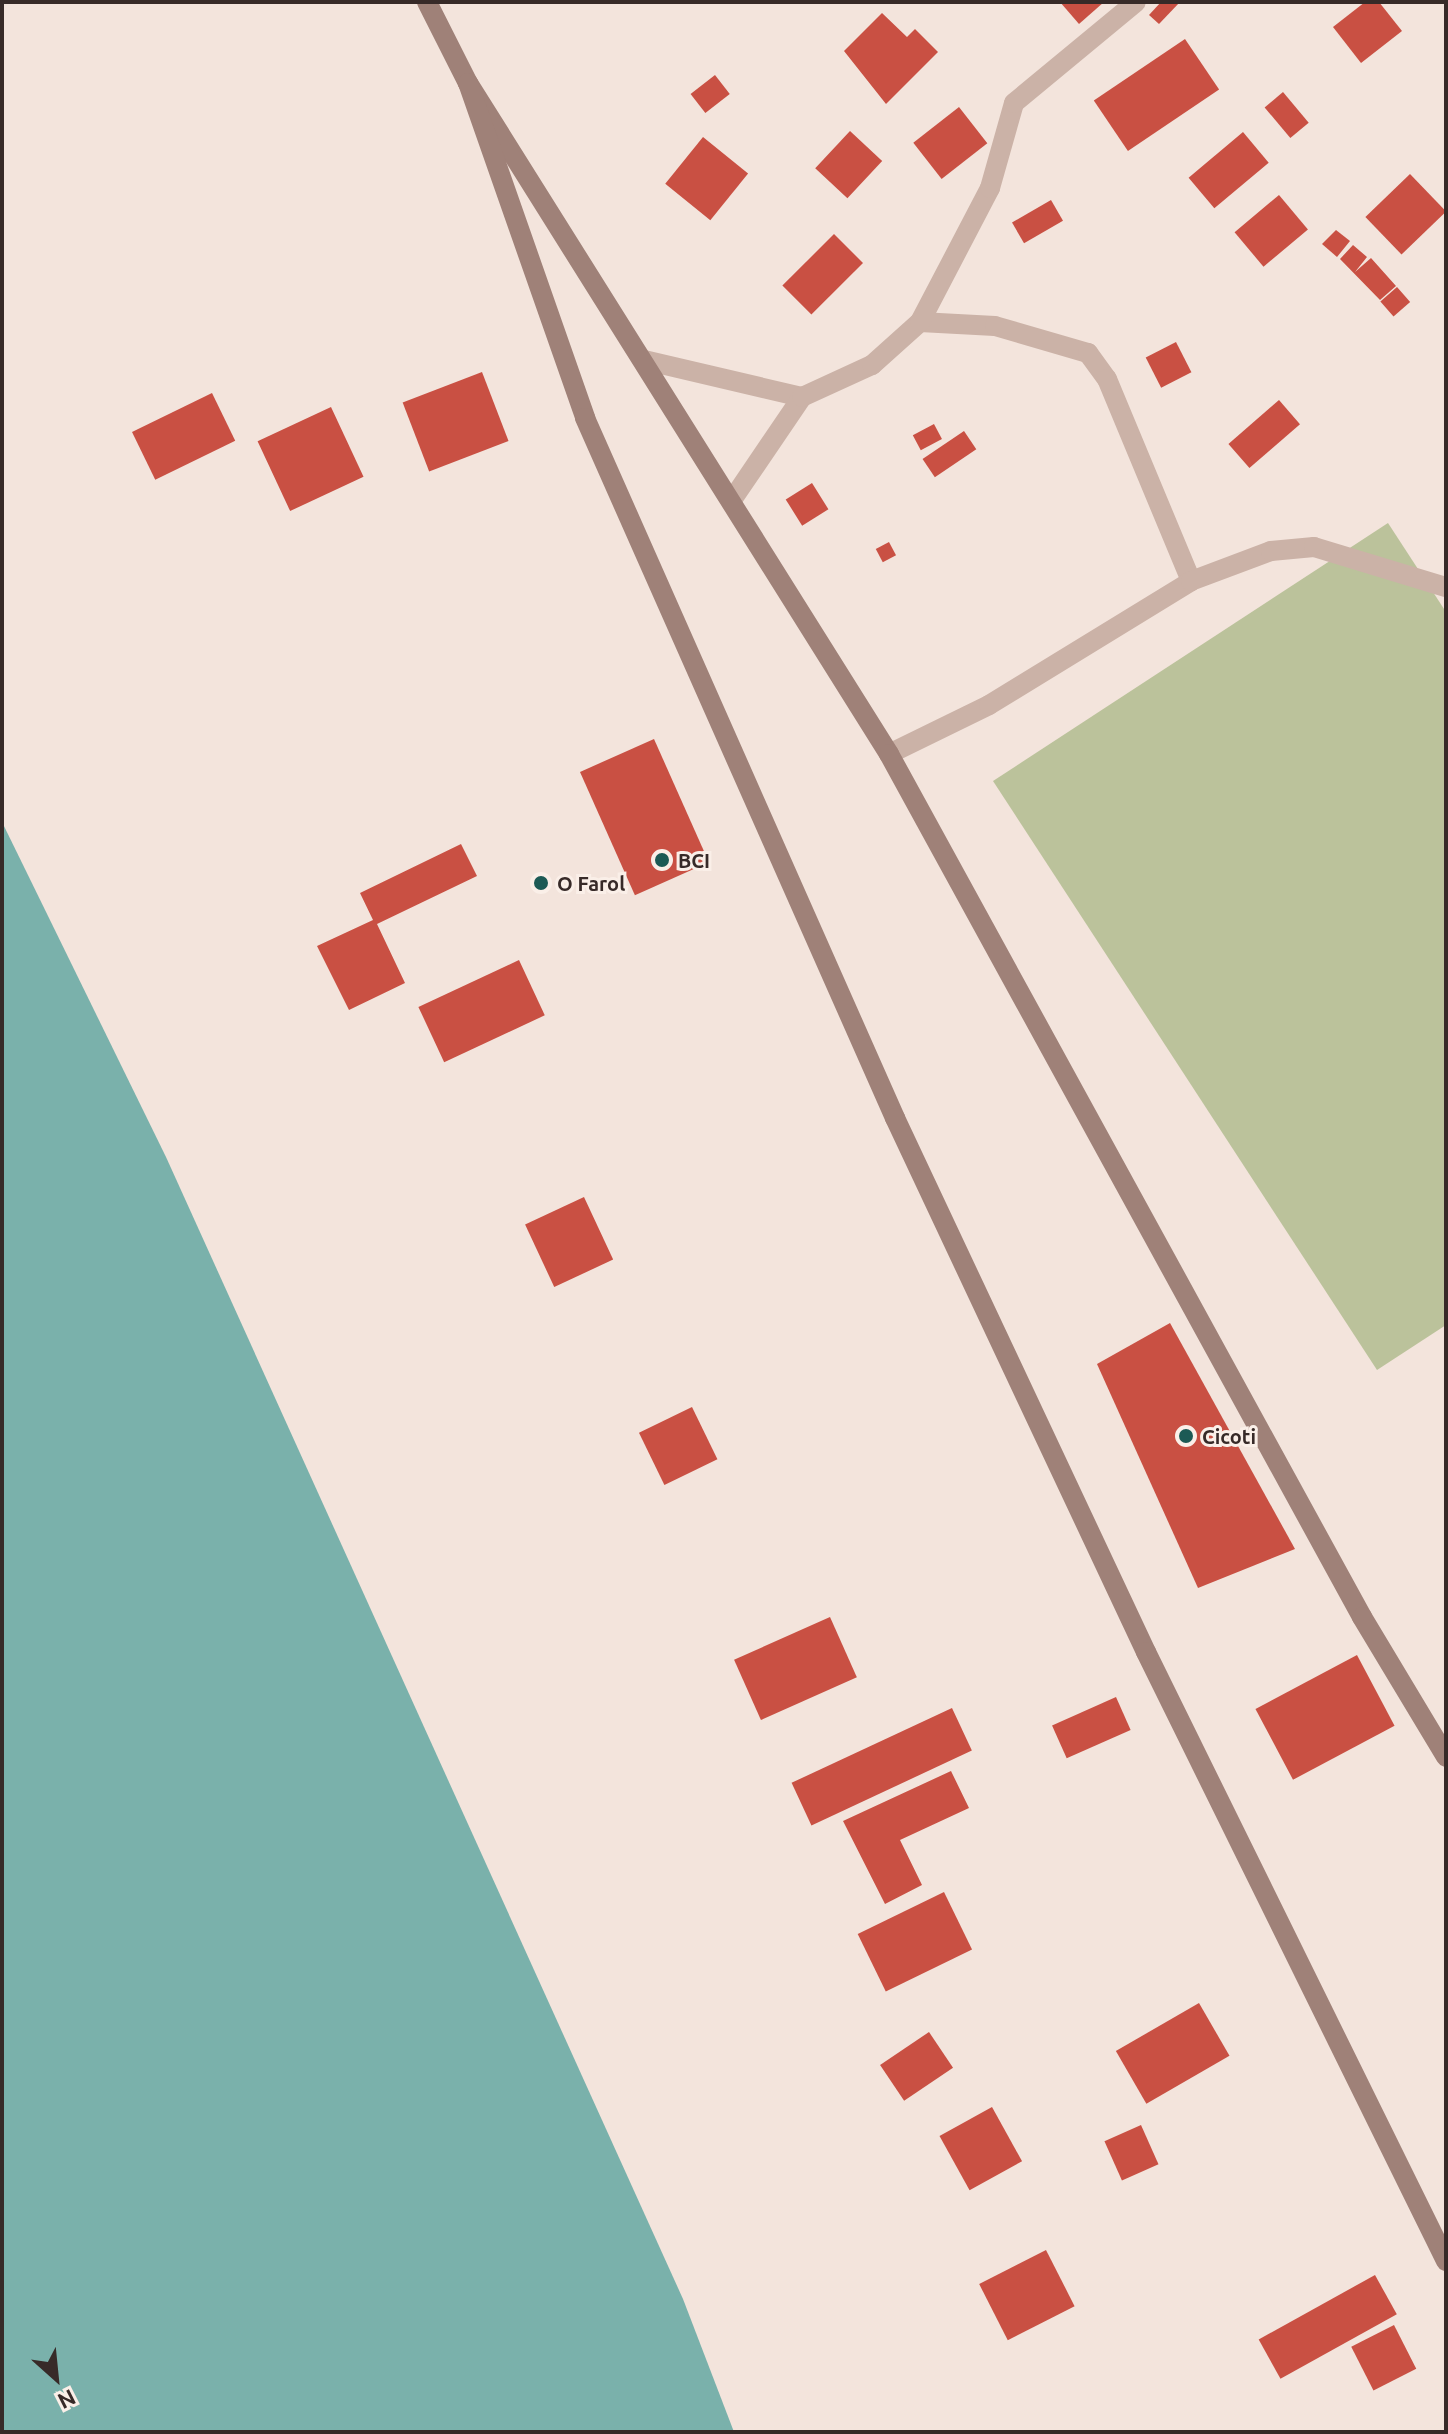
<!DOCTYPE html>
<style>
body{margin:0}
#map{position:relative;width:1448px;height:2434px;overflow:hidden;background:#f3e4dc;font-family:Ubuntu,sans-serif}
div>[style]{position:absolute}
.green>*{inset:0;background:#bbc29b}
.water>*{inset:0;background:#7ab1ab}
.building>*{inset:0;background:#c95043;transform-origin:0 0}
.street>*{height:20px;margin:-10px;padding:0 10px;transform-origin:10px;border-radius:10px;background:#cbb2a7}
.secondary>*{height:20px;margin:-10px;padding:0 10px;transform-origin:10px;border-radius:10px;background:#9f8178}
.dots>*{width:22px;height:22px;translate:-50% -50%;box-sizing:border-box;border:4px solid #faefe8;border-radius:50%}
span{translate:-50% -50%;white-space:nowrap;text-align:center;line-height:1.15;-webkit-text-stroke:6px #faefe8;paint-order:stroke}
.poi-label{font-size:20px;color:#372a28;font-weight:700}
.left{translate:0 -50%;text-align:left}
.frame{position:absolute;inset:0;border:4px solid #372a28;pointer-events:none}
.north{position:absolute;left:16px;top:2338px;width:80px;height:80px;-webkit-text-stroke:6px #faefe8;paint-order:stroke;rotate:153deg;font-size:22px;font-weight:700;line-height:32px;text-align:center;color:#372a28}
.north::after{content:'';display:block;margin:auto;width:28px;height:36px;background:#372a28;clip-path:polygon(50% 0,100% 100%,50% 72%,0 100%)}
</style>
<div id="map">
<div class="green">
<i style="clip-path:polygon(1388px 523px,1446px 612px,1446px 1325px,1377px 1370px,993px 781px)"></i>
</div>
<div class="water">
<i style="clip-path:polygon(2px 822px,166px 1157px,683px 2299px,734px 2432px,2px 2432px)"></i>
</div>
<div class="building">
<i style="clip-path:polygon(1060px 2px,1104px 2px,1079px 24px)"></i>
<i style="clip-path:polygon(1161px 2px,1180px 2px,1159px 24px,1149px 15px)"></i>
<i style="clip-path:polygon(1365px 2px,1379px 2px,1402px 31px,1361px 63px,1333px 27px)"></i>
<i style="clip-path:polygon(882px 13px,907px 37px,915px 29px,938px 52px,886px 104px,844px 51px)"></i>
<i style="left:1185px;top:39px;width:61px;height:110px;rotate:56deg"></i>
<i style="left:715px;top:75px;width:24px;height:31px;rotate:52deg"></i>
<i style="left:1283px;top:92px;width:40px;height:24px;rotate:50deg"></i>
<i style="left:959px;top:107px;width:46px;height:58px;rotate:52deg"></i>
<i style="left:850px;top:131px;width:44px;height:51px;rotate:43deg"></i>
<i style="left:1243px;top:132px;width:40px;height:71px;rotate:50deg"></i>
<i style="left:703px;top:137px;width:58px;height:60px;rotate:39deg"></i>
<i style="left:1410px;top:174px;width:52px;height:62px;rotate:46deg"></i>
<i style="left:1279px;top:195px;width:45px;height:58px;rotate:50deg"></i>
<i style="left:1051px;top:200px;width:24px;height:45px;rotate:60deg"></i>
<i style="clip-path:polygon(1336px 230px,1350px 241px,1337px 257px,1322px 244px)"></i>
<i style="left:834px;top:234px;width:41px;height:73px;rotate:45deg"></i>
<i style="clip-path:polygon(1353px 245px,1367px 257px,1355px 272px,1371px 258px,1396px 286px,1380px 300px,1340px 259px)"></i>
<i style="left:1397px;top:287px;width:20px;height:22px;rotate:49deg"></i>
<i style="left:1176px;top:342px;width:34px;height:34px;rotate:63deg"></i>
<i style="left:482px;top:372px;width:74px;height:85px;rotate:69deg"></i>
<i style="left:212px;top:393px;width:53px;height:89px;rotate:64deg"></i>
<i style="left:1279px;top:400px;width:32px;height:67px;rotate:49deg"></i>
<i style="left:331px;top:407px;width:77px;height:81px;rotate:65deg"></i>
<i style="left:934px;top:424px;width:17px;height:24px;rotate:62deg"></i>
<i style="left:964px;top:431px;width:22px;height:50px;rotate:56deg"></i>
<i style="left:812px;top:483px;width:31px;height:31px;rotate:58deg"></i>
<i style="left:889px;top:542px;width:15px;height:15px;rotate:62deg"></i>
<i style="left:654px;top:739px;width:135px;height:81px;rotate:66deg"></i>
<i style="clip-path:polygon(461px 844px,477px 876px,377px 924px,405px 983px,349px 1010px,317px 946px,373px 920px,360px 893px)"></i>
<i style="left:519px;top:960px;width:61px;height:111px;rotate:65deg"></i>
<i style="left:584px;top:1197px;width:69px;height:65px;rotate:65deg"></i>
<i style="clip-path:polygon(1170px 1323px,1295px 1549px,1198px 1588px,1097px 1364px)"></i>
<i style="left:692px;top:1407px;width:58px;height:59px;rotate:64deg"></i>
<i style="left:830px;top:1617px;width:66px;height:105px;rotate:66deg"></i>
<i style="left:1357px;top:1655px;width:80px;height:115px;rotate:62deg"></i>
<i style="left:1116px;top:1697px;width:36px;height:70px;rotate:66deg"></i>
<i style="left:952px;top:1708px;width:47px;height:177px;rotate:65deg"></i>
<i style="clip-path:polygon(951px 1771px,969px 1808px,900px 1840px,922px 1885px,885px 1904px,843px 1821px)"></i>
<i style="left:944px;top:1892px;width:64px;height:96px;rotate:64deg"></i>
<i style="left:1199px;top:2003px;width:61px;height:96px;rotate:60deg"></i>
<i style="left:929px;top:2032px;width:43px;height:59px;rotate:56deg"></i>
<i style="left:992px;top:2107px;width:62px;height:60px;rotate:61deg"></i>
<i style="left:1141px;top:2125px;width:43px;height:40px;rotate:66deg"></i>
<i style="left:1046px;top:2250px;width:63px;height:75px;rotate:63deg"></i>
<i style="left:1375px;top:2275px;width:45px;height:133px;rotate:61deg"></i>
<i style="left:1394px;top:2325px;width:49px;height:48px;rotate:63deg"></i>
</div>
<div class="street">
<i style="left:920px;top:322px;width:75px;rotate:3.1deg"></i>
<i style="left:995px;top:326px;width:97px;rotate:16.2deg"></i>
<i style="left:1088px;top:353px;width:32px;rotate:54deg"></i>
<i style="left:1107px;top:379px;width:219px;rotate:67.4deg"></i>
<i style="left:644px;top:360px;width:162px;rotate:13.2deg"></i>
<i style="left:732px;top:500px;width:125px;rotate:-55.8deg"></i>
<i style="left:802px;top:397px;width:77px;rotate:-24.6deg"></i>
<i style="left:872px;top:365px;width:64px;rotate:-41.9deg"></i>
<i style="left:920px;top:322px;width:151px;rotate:-62.4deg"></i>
<i style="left:990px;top:188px;width:88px;rotate:-74.2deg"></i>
<i style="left:1014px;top:103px;width:158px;rotate:-39.6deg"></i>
<i style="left:889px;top:754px;width:111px;rotate:-26.1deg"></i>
<i style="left:989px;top:705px;width:237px;rotate:-31.5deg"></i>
<i style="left:1191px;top:581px;width:85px;rotate:-20.6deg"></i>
<i style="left:1271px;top:551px;width:43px;rotate:-5.3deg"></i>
<i style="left:1314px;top:547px;width:138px;rotate:16.9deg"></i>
</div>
<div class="secondary">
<i style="left:427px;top:2px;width:91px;rotate:63.2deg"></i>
<i style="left:468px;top:83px;width:792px;rotate:57.89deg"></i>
<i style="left:889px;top:754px;width:984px;rotate:61.27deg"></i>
<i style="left:1362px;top:1617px;width:163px;rotate:59deg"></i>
<i style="left:468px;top:83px;width:355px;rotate:70.7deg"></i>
<i style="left:585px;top:418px;width:766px;rotate:66.11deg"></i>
<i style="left:895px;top:1118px;width:590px;rotate:64.82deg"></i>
<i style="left:1146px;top:1652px;width:679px;rotate:63.77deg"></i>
</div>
<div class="dots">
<i style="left:662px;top:860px;background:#1c5a55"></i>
<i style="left:541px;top:883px;background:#1c5a55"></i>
<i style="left:1186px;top:1436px;background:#1c5a55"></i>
</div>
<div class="poi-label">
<span class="left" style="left:678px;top:860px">BCI</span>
<span class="left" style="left:557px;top:883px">O Farol</span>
<span class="left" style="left:1202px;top:1436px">Cicoti</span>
</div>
<div class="frame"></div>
<div class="north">N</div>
</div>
